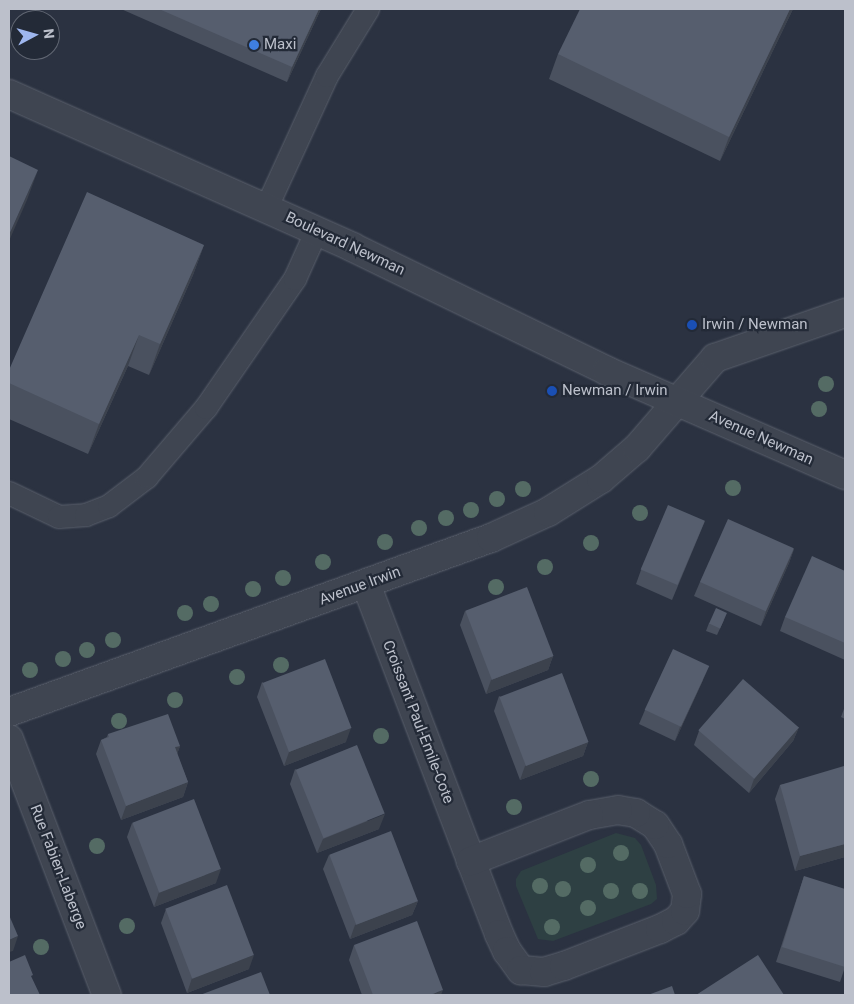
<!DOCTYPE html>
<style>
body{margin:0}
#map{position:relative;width:854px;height:1004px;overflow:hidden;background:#2b3241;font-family:Roboto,sans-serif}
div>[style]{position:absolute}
.green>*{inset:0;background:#2e4043}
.roads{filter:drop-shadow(0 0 1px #5a606c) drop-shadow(0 0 1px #5a606c)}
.service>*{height:22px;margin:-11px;padding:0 11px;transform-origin:11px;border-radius:11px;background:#3f4551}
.minor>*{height:28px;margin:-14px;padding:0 14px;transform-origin:14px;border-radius:14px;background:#3f4551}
.tertiary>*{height:28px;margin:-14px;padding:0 14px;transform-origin:14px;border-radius:14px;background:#3f4551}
.trees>*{width:16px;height:16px;margin:-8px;border-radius:50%;background:#546b64}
.wall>*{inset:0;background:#4a515f}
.shaded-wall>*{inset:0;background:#3c424d}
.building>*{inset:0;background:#565e6e;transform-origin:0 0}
.dots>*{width:14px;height:14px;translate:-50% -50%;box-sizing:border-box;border:2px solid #232a37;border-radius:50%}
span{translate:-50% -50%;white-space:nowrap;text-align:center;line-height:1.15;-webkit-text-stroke:4.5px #232a37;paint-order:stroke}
.poi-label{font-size:15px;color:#bcc0cb}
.left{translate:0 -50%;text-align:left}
.street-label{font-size:15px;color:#bcc0cb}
.frame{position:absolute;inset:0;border:10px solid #bcc0cb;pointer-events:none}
.north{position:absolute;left:10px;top:10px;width:50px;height:50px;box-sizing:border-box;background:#232a37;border:1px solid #606672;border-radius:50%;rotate:84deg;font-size:14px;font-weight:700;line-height:20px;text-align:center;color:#bcc0cb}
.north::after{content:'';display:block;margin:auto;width:18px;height:22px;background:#9eb6ee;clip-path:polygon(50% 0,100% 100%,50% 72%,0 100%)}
</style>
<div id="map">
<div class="green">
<i style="clip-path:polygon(616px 833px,635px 838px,641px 845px,656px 885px,657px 899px,651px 904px,553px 941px,538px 939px,516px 886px,516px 879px,521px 871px)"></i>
</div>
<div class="roads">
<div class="service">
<i style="left:267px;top:207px;width:144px;rotate:-65.4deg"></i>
<i style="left:327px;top:76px;width:79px;rotate:-58.5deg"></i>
<i style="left:9px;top:493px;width:55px;rotate:25.6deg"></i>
<i style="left:59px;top:517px;width:27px;rotate:-4deg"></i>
<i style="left:86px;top:515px;width:25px;rotate:-21deg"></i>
<i style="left:109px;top:506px;width:48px;rotate:-37.3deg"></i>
<i style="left:147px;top:477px;width:91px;rotate:-49.5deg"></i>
<i style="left:206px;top:408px;width:157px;rotate:-55.4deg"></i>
<i style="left:295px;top:279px;width:54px;rotate:-65.8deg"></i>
</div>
<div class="minor">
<i style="left:366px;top:584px;width:296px;rotate:69.2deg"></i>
<i style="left:471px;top:861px;width:78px;rotate:69deg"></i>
<i style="left:499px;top:934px;width:19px;rotate:65deg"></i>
<i style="left:507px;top:951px;width:24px;rotate:54deg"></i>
<i style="left:521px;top:970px;width:23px;rotate:5deg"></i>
<i style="left:544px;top:972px;width:21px;rotate:-17deg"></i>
<i style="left:564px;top:966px;width:103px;rotate:-21.1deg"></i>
<i style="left:660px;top:929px;width:18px;rotate:-27deg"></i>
<i style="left:676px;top:921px;width:13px;rotate:-48deg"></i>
<i style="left:685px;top:911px;width:17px;rotate:-83deg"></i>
<i style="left:687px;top:894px;width:53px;rotate:-110.8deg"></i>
<i style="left:668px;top:844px;width:23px;rotate:-124deg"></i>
<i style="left:655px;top:825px;width:22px;rotate:-148deg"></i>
<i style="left:636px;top:813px;width:18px;rotate:-171deg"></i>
<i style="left:618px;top:810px;width:29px;rotate:170deg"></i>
<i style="left:589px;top:815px;width:127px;rotate:158.7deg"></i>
<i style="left:9px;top:712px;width:512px;rotate:-19.85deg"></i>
<i style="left:491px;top:538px;width:63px;rotate:-24.5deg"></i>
<i style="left:548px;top:512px;width:62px;rotate:-31.9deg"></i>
<i style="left:601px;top:479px;width:48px;rotate:-40.7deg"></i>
<i style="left:637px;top:448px;width:119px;rotate:-49.1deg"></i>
<i style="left:715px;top:358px;width:138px;rotate:-19.1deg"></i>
<i style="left:9px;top:739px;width:274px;rotate:69.1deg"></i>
</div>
<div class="tertiary">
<i style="left:9px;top:94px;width:376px;rotate:24deg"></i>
<i style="left:352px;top:247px;width:284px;rotate:25.9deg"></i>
<i style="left:607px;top:371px;width:260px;rotate:23.6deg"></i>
</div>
</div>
<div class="trees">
<i style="left:826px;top:384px"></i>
<i style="left:819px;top:409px"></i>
<i style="left:733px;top:488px"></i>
<i style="left:523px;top:489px"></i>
<i style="left:497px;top:499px"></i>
<i style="left:471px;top:510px"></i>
<i style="left:640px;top:513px"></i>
<i style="left:446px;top:518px"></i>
<i style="left:419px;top:528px"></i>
<i style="left:385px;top:542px"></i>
<i style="left:591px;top:543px"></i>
<i style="left:323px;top:562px"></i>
<i style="left:545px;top:567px"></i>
<i style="left:283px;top:578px"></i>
<i style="left:496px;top:587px"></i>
<i style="left:253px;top:589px"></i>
<i style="left:211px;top:604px"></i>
<i style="left:185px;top:613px"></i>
<i style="left:113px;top:640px"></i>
<i style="left:87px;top:650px"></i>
<i style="left:63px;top:659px"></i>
<i style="left:281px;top:665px"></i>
<i style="left:30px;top:670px"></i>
<i style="left:237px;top:677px"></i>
<i style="left:175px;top:700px"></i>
<i style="left:119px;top:721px"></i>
<i style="left:381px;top:736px"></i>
<i style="left:591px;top:779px"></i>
<i style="left:514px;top:807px"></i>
<i style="left:97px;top:846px"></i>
<i style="left:621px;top:853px"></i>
<i style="left:588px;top:865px"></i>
<i style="left:540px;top:886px"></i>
<i style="left:563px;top:889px"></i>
<i style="left:611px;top:891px"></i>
<i style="left:640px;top:891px"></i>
<i style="left:588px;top:908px"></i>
<i style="left:127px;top:926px"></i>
<i style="left:552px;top:927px"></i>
<i style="left:41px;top:947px"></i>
</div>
<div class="wall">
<i style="clip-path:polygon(121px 9px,321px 9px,287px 82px)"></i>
<i style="clip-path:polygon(793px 9px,720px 161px,549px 79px,558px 54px)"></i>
<i style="clip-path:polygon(204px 245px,193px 275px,149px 375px,128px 366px,88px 454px,9px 419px,9px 370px)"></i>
<i style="clip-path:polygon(705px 521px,672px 600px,636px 584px,641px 570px)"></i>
<i style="clip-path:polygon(794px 549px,789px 563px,761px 626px,694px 596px,700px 582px)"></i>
<i style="clip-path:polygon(845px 571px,845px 660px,780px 631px,785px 617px)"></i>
<i style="clip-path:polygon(465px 611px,553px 656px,548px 670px,486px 694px,460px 625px)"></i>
<i style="clip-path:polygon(724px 620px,717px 635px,706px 631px,709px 623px)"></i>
<i style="clip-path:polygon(703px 680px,675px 741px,639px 724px,645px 710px)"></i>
<i style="clip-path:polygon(262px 682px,346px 742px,284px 766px,257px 697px)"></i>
<i style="clip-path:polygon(499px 696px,588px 742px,583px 756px,520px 780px,494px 711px)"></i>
<i style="clip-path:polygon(845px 706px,845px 719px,841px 717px)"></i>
<i style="clip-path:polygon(799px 727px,793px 741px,749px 793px,694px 745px,699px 731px)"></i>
<i style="clip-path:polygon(108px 734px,180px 746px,177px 754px,188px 782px,183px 797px,121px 820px,96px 754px,101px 740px,107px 737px)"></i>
<i style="clip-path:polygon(295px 769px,379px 829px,317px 853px,290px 784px)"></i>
<i style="clip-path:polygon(845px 770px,845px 857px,795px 871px,775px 799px,780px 785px)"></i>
<i style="clip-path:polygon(132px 823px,216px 883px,154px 907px,127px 837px)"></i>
<i style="clip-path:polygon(329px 855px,418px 901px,412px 915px,350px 939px,323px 869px)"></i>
<i style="clip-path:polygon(804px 876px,845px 967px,840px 982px,776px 962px)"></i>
<i style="clip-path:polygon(166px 909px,249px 969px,187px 993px,161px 923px)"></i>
<i style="clip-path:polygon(354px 945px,441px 995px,362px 995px,349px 960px)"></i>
</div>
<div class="shaded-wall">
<i style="clip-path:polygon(319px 9px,321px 9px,287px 82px,292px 67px)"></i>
<i style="clip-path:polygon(790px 9px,793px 9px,720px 161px,729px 137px)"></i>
<i style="clip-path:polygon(38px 170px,27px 200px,9px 241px,9px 235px)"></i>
<i style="clip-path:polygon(204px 245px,193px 275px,149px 375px,160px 344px)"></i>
<i style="clip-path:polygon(139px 335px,128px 366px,88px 454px,99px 424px)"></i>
<i style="clip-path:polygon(794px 549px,789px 563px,761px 626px,766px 611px)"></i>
<i style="clip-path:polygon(553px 656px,548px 670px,486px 694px,491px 680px)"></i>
<i style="clip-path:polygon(709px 666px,703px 680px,675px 741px,680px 727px)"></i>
<i style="clip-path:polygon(799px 727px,793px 741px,749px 793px,754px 779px)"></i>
<i style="clip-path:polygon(351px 728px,346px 742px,284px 766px,289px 752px)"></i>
<i style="clip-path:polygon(588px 742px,583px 756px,520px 780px,525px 766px)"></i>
<i style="clip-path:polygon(180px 746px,175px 760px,175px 747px)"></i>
<i style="clip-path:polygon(188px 782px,183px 797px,121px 820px,126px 806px)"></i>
<i style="clip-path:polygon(385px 814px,379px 829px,317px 853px,323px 839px)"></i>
<i style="clip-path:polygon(845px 844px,845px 857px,795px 871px,800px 856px)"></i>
<i style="clip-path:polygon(221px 869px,216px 883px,154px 907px,159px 892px)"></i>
<i style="clip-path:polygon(418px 901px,412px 915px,350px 939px,355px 925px)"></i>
<i style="clip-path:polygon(18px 936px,13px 951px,9px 952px,9px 940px)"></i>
<i style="clip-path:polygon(254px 955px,249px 969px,187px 993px,192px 978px)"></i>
<i style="clip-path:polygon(443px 990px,441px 995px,430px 995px)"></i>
</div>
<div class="building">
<i style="clip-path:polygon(159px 9px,319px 9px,292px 67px)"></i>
<i style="clip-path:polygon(580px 9px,790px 9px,729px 137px,558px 54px)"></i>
<i style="clip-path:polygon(9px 156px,38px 170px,9px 235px)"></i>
<i style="clip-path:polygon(87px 192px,204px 245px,160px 344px,139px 335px,99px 424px,9px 383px,9px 370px)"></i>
<i style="left:668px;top:505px;width:40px;height:70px;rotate:23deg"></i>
<i style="left:728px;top:519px;width:72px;height:69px;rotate:24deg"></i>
<i style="clip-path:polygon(812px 556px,845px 571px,845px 643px,785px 617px)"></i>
<i style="left:527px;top:587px;width:74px;height:66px;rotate:69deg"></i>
<i style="left:716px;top:608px;width:12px;height:17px;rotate:24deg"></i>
<i style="left:673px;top:649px;width:40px;height:67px;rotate:25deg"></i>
<i style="left:325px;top:659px;width:74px;height:67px;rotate:69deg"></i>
<i style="left:562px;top:673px;width:74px;height:67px;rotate:69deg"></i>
<i style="left:743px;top:679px;width:74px;height:68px;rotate:41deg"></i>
<i style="clip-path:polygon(168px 714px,180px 746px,175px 747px,188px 782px,126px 806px,101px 740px,109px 737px,108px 734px)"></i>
<i style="left:357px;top:745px;width:74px;height:66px;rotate:68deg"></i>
<i style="clip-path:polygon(844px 766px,845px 770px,845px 844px,800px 856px,780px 785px)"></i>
<i style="left:194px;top:799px;width:75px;height:66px;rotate:69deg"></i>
<i style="left:391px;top:831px;width:75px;height:66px;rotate:69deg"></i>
<i style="clip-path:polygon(804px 876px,845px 889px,845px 967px,782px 947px)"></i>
<i style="left:227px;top:885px;width:75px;height:66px;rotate:69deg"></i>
<i style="clip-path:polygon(9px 915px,18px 936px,9px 940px)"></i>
<i style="clip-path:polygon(417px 921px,443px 990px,430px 995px,373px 995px,354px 945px)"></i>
<i style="clip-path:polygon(25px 955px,33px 975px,31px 976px,40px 995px,9px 995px,9px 962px)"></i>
<i style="clip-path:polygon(758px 955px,784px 995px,696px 995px)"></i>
<i style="clip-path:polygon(261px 972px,270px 995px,200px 995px)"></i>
<i style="clip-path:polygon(672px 986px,675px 995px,648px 995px)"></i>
</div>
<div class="dots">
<i style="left:254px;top:45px;background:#3f7fe0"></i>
<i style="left:692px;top:325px;background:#1a4fb4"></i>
<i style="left:552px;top:391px;background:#1a4fb4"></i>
</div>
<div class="poi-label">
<span class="left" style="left:264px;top:45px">Maxi</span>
<span class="left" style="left:702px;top:325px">Irwin / Newman</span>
<span class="left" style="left:562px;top:391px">Newman / Irwin</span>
</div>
<div class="street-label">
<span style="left:345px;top:244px;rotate:25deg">Boulevard Newman</span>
<span style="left:761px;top:438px;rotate:24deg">Avenue Newman</span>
<span style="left:360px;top:586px;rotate:-20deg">Avenue Irwin</span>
<span style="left:418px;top:722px;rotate:69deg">Croissant Paul-Emile-Cote</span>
<span style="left:58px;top:867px;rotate:69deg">Rue Fabien-Laberge</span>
</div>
<div class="frame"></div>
<div class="north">N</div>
</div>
